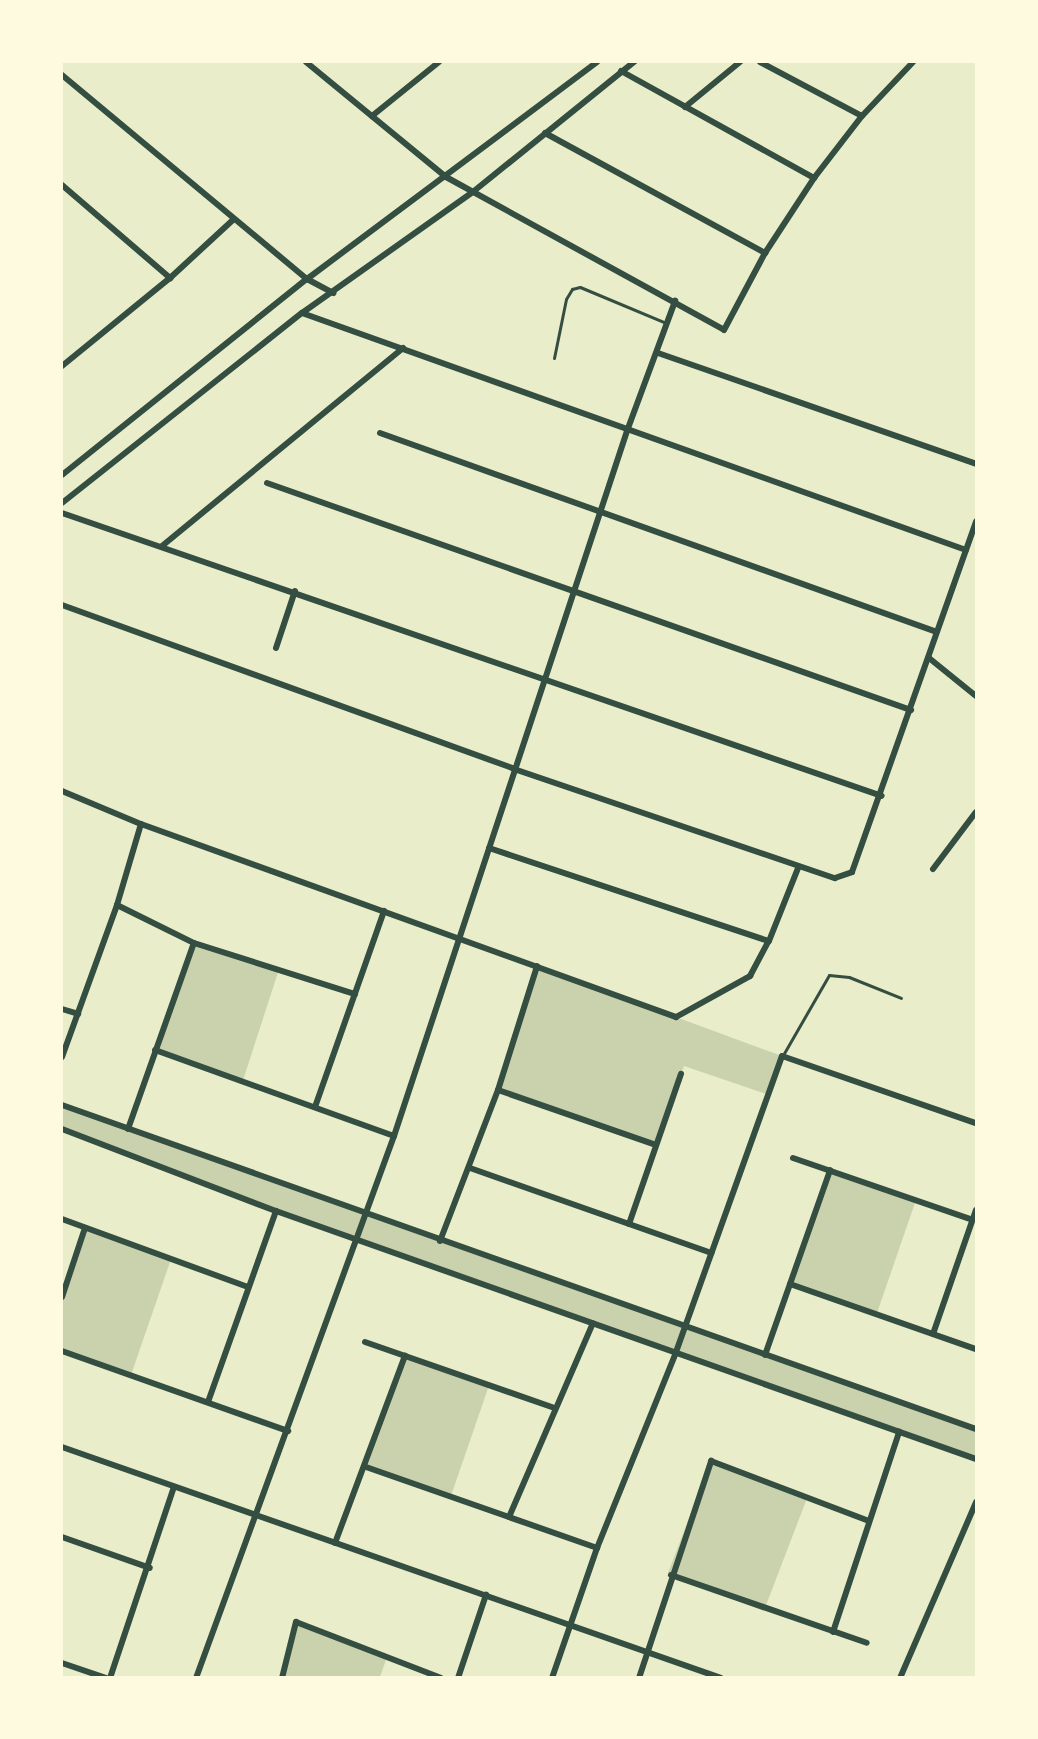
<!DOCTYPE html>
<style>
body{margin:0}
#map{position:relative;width:1038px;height:1739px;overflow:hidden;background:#e9edc9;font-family:Raleway,sans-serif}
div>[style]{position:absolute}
.green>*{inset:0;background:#cad2ad;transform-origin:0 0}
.service>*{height:3px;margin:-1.5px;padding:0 1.5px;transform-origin:1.5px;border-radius:1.5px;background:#344e41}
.minor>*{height:6px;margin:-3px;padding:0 3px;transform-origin:3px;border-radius:3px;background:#344e41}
span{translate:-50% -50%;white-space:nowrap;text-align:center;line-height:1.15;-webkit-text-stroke:4.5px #fefae0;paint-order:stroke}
.frame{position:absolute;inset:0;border:63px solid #fefae0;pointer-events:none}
</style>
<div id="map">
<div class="green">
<i style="left:194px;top:943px;width:89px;height:114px;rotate:18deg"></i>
<i style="clip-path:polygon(537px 966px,782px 1056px,769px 1095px,684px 1066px,656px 1145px,498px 1090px)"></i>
<i style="clip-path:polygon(62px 1106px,976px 1429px,976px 1459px,357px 1239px,62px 1129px)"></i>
<i style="left:830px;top:1170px;width:91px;height:121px;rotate:19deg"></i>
<i style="clip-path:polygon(85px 1228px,171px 1259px,131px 1375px,62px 1351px,62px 1297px)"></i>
<i style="left:405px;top:1356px;width:89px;height:118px;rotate:19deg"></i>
<i style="left:711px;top:1461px;width:103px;height:121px;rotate:21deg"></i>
<i style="clip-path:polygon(296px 1622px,387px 1657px,380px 1677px,282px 1678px)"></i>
</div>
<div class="service">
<i style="left:554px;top:358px;width:60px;rotate:-78.5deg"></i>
<i style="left:566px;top:299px;width:12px;rotate:-59deg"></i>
<i style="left:572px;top:289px;width:8px;rotate:-14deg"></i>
<i style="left:580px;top:287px;width:93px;rotate:22.7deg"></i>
<i style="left:783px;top:1055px;width:92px;rotate:-60.1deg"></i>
<i style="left:829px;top:975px;width:20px;rotate:6deg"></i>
<i style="left:849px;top:977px;width:56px;rotate:22deg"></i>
</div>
<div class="minor">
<i style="left:306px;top:62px;width:181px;rotate:39.4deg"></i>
<i style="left:446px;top:177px;width:317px;rotate:28.8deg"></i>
<i style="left:724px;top:330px;width:87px;rotate:-62deg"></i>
<i style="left:765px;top:253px;width:90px;rotate:-56.8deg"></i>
<i style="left:814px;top:178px;width:78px;rotate:-52.3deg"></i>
<i style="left:862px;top:116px;width:74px;rotate:-46.6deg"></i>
<i style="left:760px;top:62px;width:115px;rotate:27.9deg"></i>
<i style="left:621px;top:71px;width:221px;rotate:29deg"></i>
<i style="left:62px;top:75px;width:319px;rotate:39.8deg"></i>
<i style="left:307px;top:279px;width:30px;rotate:28deg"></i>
<i style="left:685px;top:107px;width:71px;rotate:-39.3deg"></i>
<i style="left:372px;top:116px;width:86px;rotate:-38.9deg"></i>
<i style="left:545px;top:133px;width:251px;rotate:28.6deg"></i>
<i style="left:62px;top:185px;width:143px;rotate:40.7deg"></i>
<i style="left:302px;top:313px;width:705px;rotate:19.64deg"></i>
<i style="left:658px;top:353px;width:337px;rotate:19.2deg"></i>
<i style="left:62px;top:366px;width:139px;rotate:-39.2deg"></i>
<i style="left:170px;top:278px;width:87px;rotate:-42.7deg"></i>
<i style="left:380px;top:433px;width:591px;rotate:19.66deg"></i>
<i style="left:62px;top:475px;width:314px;rotate:-38.7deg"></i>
<i style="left:307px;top:279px;width:362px;rotate:-36.8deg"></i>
<i style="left:267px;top:483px;width:683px;rotate:19.42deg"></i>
<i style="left:62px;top:503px;width:306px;rotate:-38.4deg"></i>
<i style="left:302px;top:313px;width:211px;rotate:-35.3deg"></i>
<i style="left:474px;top:191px;width:206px;rotate:-38.9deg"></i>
<i style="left:62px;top:513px;width:867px;rotate:19.04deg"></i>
<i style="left:162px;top:546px;width:312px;rotate:-39.4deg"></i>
<i style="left:62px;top:605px;width:481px;rotate:19.9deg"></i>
<i style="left:514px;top:769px;width:339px;rotate:18.8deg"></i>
<i style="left:835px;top:878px;width:18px;rotate:-19deg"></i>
<i style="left:852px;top:872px;width:372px;rotate:-70.5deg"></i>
<i style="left:276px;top:648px;width:60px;rotate:-71.6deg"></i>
<i style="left:929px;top:658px;width:60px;rotate:39deg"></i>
<i style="left:62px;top:791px;width:86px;rotate:22.7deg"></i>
<i style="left:141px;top:824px;width:569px;rotate:19.84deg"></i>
<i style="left:676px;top:1017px;width:85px;rotate:-29deg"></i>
<i style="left:750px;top:976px;width:40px;rotate:-62deg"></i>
<i style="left:769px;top:941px;width:79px;rotate:-68.3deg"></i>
<i style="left:489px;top:848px;width:295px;rotate:18.4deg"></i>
<i style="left:933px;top:869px;width:71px;rotate:-53deg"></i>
<i style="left:117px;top:905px;width:86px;rotate:26.3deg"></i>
<i style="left:194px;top:943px;width:169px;rotate:17.6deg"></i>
<i style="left:62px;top:1009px;width:17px;rotate:17deg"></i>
<i style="left:155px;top:1050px;width:254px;rotate:19.8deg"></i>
<i style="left:62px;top:1057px;width:162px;rotate:-70.1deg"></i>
<i style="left:117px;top:905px;width:84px;rotate:-73.5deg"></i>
<i style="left:498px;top:1090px;width:167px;rotate:19.2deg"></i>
<i style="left:62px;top:1105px;width:970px;rotate:19.52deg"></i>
<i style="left:315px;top:1107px;width:208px;rotate:-70.6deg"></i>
<i style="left:62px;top:1129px;width:229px;rotate:21deg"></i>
<i style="left:276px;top:1211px;width:743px;rotate:19.51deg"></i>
<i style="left:128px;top:1129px;width:197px;rotate:-70.5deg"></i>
<i style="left:793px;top:1158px;width:190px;rotate:19deg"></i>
<i style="left:470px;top:1168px;width:256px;rotate:19.4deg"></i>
<i style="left:62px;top:1219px;width:198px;rotate:20.1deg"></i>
<i style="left:629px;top:1224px;width:159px;rotate:-70.9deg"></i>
<i style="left:440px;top:1241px;width:162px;rotate:-69deg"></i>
<i style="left:498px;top:1090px;width:130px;rotate:-72.5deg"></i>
<i style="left:790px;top:1284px;width:197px;rotate:19.3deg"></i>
<i style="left:62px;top:1297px;width:73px;rotate:-71.6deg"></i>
<i style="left:933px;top:1334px;width:131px;rotate:-70.9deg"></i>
<i style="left:365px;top:1342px;width:200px;rotate:19.2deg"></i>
<i style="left:62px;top:1351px;width:240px;rotate:19.5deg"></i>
<i style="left:765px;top:1355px;width:196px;rotate:-70.6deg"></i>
<i style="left:208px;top:1402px;width:203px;rotate:-70.4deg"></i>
<i style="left:62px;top:1447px;width:698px;rotate:19.32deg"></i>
<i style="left:366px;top:1467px;width:245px;rotate:19.3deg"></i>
<i style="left:509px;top:1517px;width:211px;rotate:-66.6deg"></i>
<i style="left:62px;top:1537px;width:93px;rotate:19.4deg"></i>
<i style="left:335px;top:1543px;width:200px;rotate:-69.5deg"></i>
<i style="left:671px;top:1575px;width:207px;rotate:19.1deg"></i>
<i style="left:833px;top:1632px;width:211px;rotate:-71.7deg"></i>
<i style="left:62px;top:1663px;width:46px;rotate:18.8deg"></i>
<i style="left:110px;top:1678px;width:201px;rotate:-71.5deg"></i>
<i style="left:196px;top:1678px;width:577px;rotate:-69.93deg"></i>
<i style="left:394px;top:1136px;width:743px;rotate:-71.71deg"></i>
<i style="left:627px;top:431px;width:139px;rotate:-69.7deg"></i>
<i style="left:282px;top:1678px;width:58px;rotate:-76deg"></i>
<i style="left:296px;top:1622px;width:155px;rotate:21.1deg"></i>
<i style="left:458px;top:1678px;width:88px;rotate:-71.4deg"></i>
<i style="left:552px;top:1678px;width:138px;rotate:-70.9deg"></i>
<i style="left:597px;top:1548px;width:211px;rotate:-68deg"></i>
<i style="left:676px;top:1352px;width:314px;rotate:-70.3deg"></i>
<i style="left:782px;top:1056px;width:205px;rotate:19.1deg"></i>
<i style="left:639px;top:1678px;width:229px;rotate:-71.6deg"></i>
<i style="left:711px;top:1461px;width:169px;rotate:20.8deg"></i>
<i style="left:900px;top:1678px;width:192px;rotate:-66.6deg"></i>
</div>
<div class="frame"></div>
</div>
